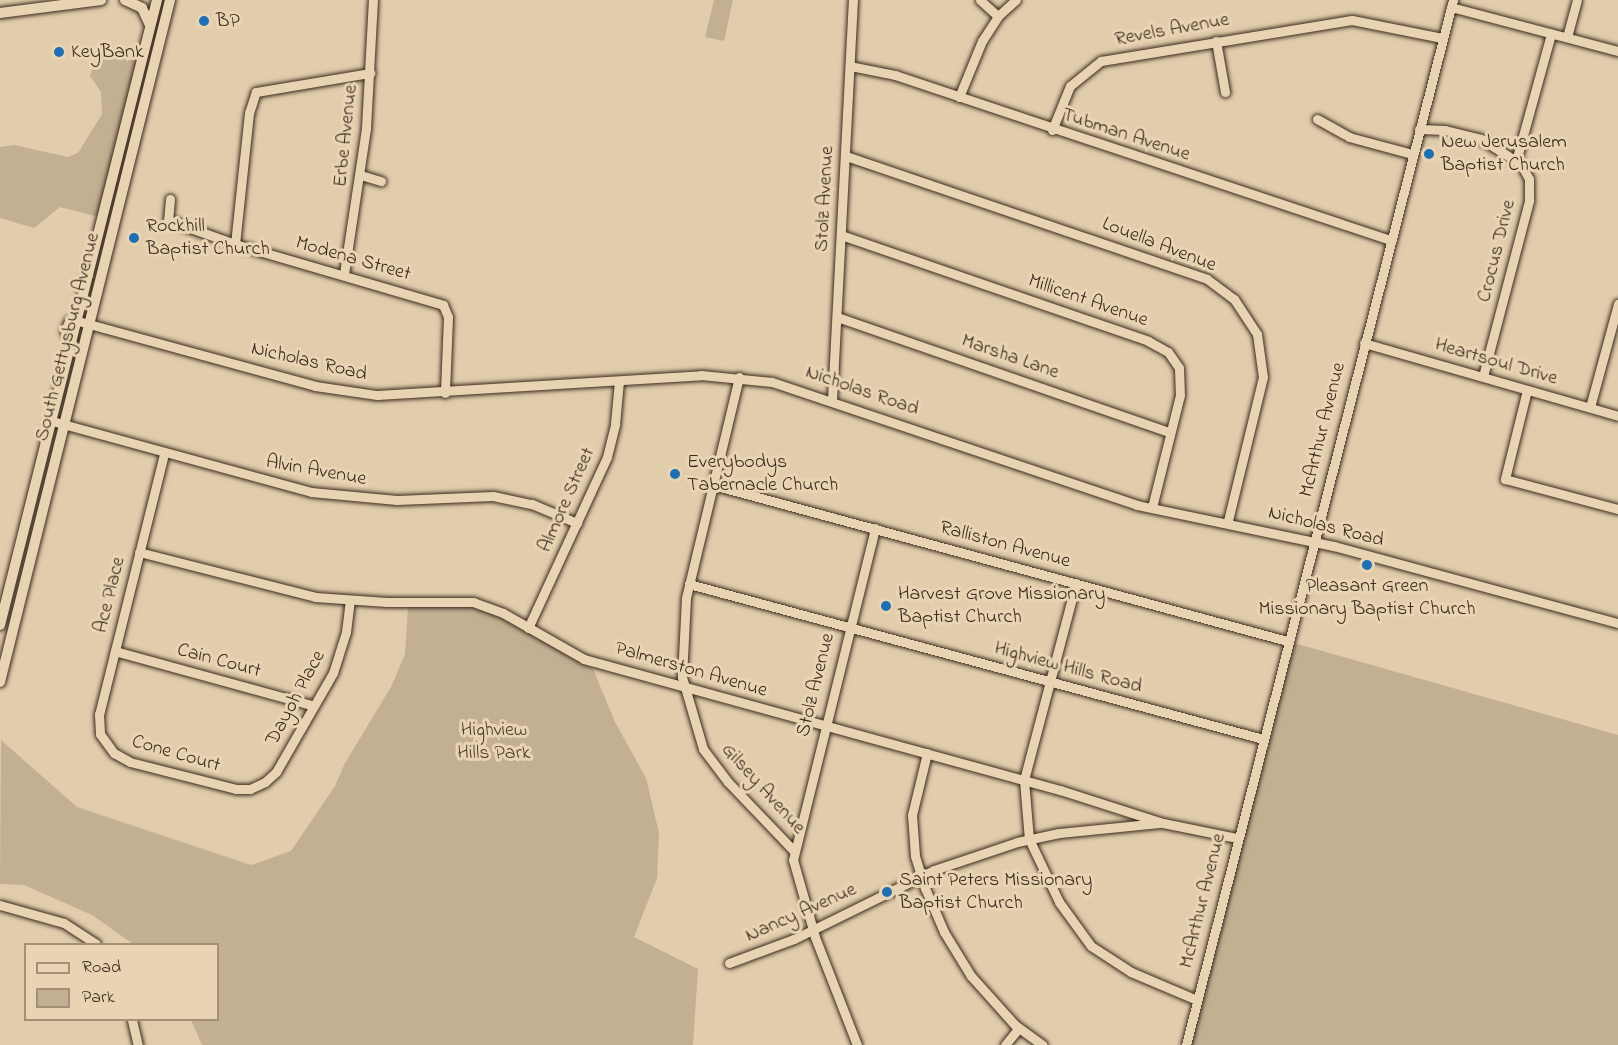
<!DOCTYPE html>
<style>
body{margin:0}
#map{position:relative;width:1618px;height:1045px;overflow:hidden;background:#e1cdac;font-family:"Indie Flower",sans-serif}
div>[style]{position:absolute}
.green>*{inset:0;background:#c3af92}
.roads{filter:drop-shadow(0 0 2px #3b2a1e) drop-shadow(0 0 2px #3b2a1e)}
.minor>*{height:9px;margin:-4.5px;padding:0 4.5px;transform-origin:4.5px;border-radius:4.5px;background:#e8d4b2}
.major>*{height:10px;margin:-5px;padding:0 5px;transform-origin:5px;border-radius:5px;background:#e8d4b2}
.dots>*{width:16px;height:16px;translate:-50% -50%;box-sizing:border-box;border:3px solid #e8d4b2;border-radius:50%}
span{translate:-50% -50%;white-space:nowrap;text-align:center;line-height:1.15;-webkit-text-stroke:6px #e8d4b2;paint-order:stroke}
.poi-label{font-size:20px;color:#3b2a1e}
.left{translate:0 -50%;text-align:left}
.street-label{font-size:20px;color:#3b2a1e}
.park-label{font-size:20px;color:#4f3e2f}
.legend{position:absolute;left:24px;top:943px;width:195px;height:78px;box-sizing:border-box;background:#e8d4b2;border:2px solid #a39077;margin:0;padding:8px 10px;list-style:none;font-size:18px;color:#3b2a1e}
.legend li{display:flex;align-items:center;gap:12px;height:30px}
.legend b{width:30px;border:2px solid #a39077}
</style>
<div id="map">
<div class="green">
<i style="clip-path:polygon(714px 0,733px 0,724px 41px,705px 37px)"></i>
<i style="clip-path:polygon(103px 59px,142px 59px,103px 218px,60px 207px,34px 228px,0 218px,0 147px,14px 145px,68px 157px,78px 153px,102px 114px,101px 92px,90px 76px,94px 64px)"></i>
<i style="clip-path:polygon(466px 604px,500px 616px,593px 669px,615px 722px,646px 778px,659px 833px,657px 878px,634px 937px,698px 969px,693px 1045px,202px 1045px,191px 1020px,218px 1020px,218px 944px,133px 944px,92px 915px,24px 885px,0 884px,1px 740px,77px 807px,251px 865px,291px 851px,335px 786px,345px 763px,391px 687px,405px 654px,408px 606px)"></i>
<i style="clip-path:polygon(1287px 641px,1618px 735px,1618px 1045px,1186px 1045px)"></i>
</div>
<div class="roads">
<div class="minor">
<i style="left:980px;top:0;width:24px;rotate:42deg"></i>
<i style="left:1451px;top:7px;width:173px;rotate:14.8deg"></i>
<i style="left:1567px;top:37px;width:38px;rotate:-75deg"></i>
<i style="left:1216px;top:41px;width:52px;rotate:80deg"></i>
<i style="left:850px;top:66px;width:46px;rotate:11.3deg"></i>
<i style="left:895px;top:75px;width:522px;rotate:18.43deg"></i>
<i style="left:959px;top:97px;width:61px;rotate:-67.7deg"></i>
<i style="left:982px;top:41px;width:30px;rotate:-57deg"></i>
<i style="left:998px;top:16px;width:24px;rotate:-42deg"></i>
<i style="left:1317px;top:119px;width:37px;rotate:29deg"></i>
<i style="left:1349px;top:137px;width:65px;rotate:15.1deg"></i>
<i style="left:1419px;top:129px;width:26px;rotate:2deg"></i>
<i style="left:1445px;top:130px;width:37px;rotate:14deg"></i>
<i style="left:1481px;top:139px;width:47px;rotate:32deg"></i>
<i style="left:1521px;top:164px;width:17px;rotate:62deg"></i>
<i style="left:1529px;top:179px;width:22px;rotate:90deg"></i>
<i style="left:1529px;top:201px;width:181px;rotate:104.7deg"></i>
<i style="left:1052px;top:130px;width:48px;rotate:-67.8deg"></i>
<i style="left:1070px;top:86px;width:40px;rotate:-39deg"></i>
<i style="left:1101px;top:61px;width:254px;rotate:-9.3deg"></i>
<i style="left:1352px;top:20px;width:92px;rotate:11.3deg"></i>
<i style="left:846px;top:156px;width:381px;rotate:18.8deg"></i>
<i style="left:1207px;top:279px;width:34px;rotate:37deg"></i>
<i style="left:1234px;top:299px;width:42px;rotate:56.7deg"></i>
<i style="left:1257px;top:334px;width:43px;rotate:82.1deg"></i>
<i style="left:1263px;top:377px;width:148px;rotate:103.7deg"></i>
<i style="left:1516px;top:161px;width:132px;rotate:-74.6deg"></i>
<i style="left:361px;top:175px;width:21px;rotate:17deg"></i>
<i style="left:170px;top:199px;width:21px;rotate:95deg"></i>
<i style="left:168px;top:220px;width:71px;rotate:19.7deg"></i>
<i style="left:235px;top:244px;width:217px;rotate:16.3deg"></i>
<i style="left:443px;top:305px;width:13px;rotate:67deg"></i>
<i style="left:448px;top:317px;width:76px;rotate:92.3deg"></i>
<i style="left:841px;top:235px;width:325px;rotate:19deg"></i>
<i style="left:1148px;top:341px;width:23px;rotate:29deg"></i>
<i style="left:1168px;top:352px;width:19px;rotate:55deg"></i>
<i style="left:1179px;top:368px;width:27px;rotate:88deg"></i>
<i style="left:1180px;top:395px;width:115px;rotate:104deg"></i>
<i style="left:235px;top:244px;width:132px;rotate:-83.9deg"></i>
<i style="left:249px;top:113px;width:22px;rotate:-72deg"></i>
<i style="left:256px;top:92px;width:116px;rotate:-9.5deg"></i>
<i style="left:344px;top:274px;width:148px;rotate:-81.4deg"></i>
<i style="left:366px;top:128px;width:128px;rotate:-86.9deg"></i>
<i style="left:837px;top:317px;width:352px;rotate:19.1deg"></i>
<i style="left:78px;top:321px;width:246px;rotate:15.3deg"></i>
<i style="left:315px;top:386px;width:63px;rotate:8.3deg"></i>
<i style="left:377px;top:395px;width:325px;rotate:-3.5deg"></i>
<i style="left:701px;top:375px;width:71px;rotate:5.6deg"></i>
<i style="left:772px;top:382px;width:385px;rotate:18.6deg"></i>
<i style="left:1137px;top:505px;width:201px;rotate:11.8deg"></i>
<i style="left:1334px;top:546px;width:294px;rotate:15.2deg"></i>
<i style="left:1364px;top:343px;width:264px;rotate:16deg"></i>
<i style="left:739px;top:377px;width:227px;rotate:103.5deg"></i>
<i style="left:686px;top:598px;width:79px;rotate:92.9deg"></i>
<i style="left:682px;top:677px;width:75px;rotate:73.7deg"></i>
<i style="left:703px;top:749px;width:41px;rotate:52.9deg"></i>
<i style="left:728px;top:782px;width:95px;rotate:46.3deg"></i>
<i style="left:1527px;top:390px;width:92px;rotate:103.9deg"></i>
<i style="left:1505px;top:479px;width:117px;rotate:14.9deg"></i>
<i style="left:832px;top:400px;width:401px;rotate:-87deg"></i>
<i style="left:1590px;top:407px;width:107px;rotate:-74.8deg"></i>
<i style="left:52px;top:421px;width:269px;rotate:15.3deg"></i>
<i style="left:311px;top:492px;width:86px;rotate:5.3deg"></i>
<i style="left:397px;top:500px;width:96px;rotate:-2.4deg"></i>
<i style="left:493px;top:496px;width:40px;rotate:12deg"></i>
<i style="left:532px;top:504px;width:49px;rotate:22.9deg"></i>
<i style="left:164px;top:454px;width:268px;rotate:104deg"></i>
<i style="left:99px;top:714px;width:20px;rotate:87deg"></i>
<i style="left:100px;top:734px;width:24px;rotate:54deg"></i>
<i style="left:114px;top:753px;width:18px;rotate:29deg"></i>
<i style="left:130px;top:762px;width:109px;rotate:14.3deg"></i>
<i style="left:236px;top:789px;width:14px"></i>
<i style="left:250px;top:789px;width:17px;rotate:-25deg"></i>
<i style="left:265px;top:782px;width:15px;rotate:-42deg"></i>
<i style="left:276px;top:772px;width:114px;rotate:-60.1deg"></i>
<i style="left:333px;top:673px;width:43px;rotate:-72.4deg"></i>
<i style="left:346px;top:632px;width:32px;rotate:-83deg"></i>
<i style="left:713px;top:485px;width:595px;rotate:15.2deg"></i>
<i style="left:139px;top:552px;width:182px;rotate:14.3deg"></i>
<i style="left:315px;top:597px;width:72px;rotate:4deg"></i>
<i style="left:387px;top:602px;width:86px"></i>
<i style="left:473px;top:602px;width:32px;rotate:20deg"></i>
<i style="left:503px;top:613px;width:93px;rotate:29.6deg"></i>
<i style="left:584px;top:659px;width:494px;rotate:15.4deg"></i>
<i style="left:1060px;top:790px;width:108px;rotate:17.8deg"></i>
<i style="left:1163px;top:823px;width:76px;rotate:11.5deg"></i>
<i style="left:1076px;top:583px;width:204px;rotate:104.8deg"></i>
<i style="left:1024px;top:780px;width:59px;rotate:85.2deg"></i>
<i style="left:1029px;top:839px;width:70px;rotate:64.5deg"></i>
<i style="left:1059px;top:902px;width:54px;rotate:54deg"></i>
<i style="left:1091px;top:946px;width:48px;rotate:33deg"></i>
<i style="left:1131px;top:972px;width:72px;rotate:23deg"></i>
<i style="left:689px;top:584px;width:595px;rotate:15.11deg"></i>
<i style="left:528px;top:628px;width:188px;rotate:-65.2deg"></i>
<i style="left:607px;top:457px;width:34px;rotate:-76deg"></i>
<i style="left:615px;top:424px;width:43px;rotate:-84.7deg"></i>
<i style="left:115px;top:651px;width:206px;rotate:15.4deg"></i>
<i style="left:927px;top:753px;width:64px;rotate:103.6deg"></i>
<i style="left:912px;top:815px;width:41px;rotate:85.8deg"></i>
<i style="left:915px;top:856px;width:34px;rotate:73deg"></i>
<i style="left:925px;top:888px;width:48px;rotate:66.6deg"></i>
<i style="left:944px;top:932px;width:52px;rotate:58.5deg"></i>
<i style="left:971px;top:976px;width:66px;rotate:48.1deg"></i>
<i style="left:1015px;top:1025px;width:34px;rotate:36deg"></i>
<i style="left:0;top:905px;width:66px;rotate:15.7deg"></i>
<i style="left:64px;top:923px;width:38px;rotate:33deg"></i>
<i style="left:729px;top:963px;width:69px;rotate:-20.3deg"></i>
<i style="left:794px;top:939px;width:156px;rotate:-26.2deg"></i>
<i style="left:934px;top:870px;width:88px;rotate:-18.6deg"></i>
<i style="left:1017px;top:842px;width:43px;rotate:-12.1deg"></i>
<i style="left:1059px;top:833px;width:101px;rotate:-5.7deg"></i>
<i style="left:132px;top:1020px;width:26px;rotate:77deg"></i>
<i style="left:857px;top:1045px;width:116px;rotate:-111.3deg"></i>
<i style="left:815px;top:937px;width:80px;rotate:-105.9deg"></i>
<i style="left:793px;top:860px;width:342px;rotate:-76.1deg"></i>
<i style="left:1005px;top:1045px;width:22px;rotate:-51deg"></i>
<i style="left:1186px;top:1045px;width:1079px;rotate:-75.67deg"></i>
</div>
<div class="major">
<i style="left:125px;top:0;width:19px;rotate:25deg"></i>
<i style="left:142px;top:8px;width:19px;rotate:65deg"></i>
<i style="left:0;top:13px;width:102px;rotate:-7.3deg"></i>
<i style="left:72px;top:344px;width:14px;rotate:-115deg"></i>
<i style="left:66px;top:331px;width:10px;rotate:-66deg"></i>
<i style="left:70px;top:322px;width:8px;rotate:-7deg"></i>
<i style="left:0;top:625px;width:644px;rotate:-75.9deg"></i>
<i style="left:0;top:682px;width:703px;rotate:-76deg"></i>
</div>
</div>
<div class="dots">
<i style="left:204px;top:21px;background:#1f6fb2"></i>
<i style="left:59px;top:52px;background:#1f6fb2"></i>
<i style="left:1429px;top:154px;background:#1f6fb2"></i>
<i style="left:134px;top:238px;background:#1f6fb2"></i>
<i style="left:675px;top:474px;background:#1f6fb2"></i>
<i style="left:1367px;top:565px;background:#1f6fb2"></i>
<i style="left:886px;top:606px;background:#1f6fb2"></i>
<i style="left:887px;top:892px;background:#1f6fb2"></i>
</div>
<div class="poi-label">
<span class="left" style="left:216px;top:21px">BP</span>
<span class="left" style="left:71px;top:52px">KeyBank</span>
<span class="left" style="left:1441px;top:154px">New Jerusalem<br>Baptist Church</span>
<span class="left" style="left:146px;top:238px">Rockhill<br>Baptist Church</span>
<span class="left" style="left:687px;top:474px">Everybodys<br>Tabernacle Church</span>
<span style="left:1367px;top:598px">Pleasant Green<br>Missionary Baptist Church</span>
<span class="left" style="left:898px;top:606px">Harvest Grove Missionary<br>Baptist Church</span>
<span class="left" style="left:899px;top:892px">Saint Peters Missionary<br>Baptist Church</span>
</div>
<div class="street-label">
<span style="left:1172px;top:30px;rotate:-10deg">Revels Avenue</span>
<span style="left:1126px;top:135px;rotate:18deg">Tubman Avenue</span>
<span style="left:346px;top:136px;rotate:-84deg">Erbe Avenue</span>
<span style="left:825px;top:199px;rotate:-87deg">Stolz Avenue</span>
<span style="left:1159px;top:245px;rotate:21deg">Louella Avenue</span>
<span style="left:1497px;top:251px;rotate:-76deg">Crocus Drive</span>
<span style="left:353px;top:259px;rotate:16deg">Modena Street</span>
<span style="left:1088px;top:301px;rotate:19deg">Millicent Avenue</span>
<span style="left:68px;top:337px;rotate:-76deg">South Gettysburg Avenue</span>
<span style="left:1010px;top:357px;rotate:19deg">Marsha Lane</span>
<span style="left:309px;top:362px;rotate:13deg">Nicholas Road</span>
<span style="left:1496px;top:362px;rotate:16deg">Heartsoul Drive</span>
<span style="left:862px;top:391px;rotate:19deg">Nicholas Road</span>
<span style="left:1323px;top:430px;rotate:-76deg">McArthur Avenue</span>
<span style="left:316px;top:471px;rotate:10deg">Alvin Avenue</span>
<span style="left:567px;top:500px;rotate:-66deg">Almore Street</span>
<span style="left:1326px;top:527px;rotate:14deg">Nicholas Road</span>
<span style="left:1005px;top:545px;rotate:15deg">Ralliston Avenue</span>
<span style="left:110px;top:595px;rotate:-76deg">Ace Place</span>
<span style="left:219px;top:661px;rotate:15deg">Cain Court</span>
<span style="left:1068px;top:668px;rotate:15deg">Highview Hills Road</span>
<span style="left:691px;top:670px;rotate:16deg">Palmerston Avenue</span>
<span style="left:816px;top:685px;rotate:-76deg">Stolz Avenue</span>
<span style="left:296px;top:698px;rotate:-62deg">Dayoh Place</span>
<span style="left:176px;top:754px;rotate:16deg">Cone Court</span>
<span style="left:763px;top:789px;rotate:48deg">Gilsey Avenue</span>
<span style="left:1203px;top:901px;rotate:-76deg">McArthur Avenue</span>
<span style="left:801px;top:913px;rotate:-24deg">Nancy Avenue</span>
</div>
<div class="park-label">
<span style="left:494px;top:742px">Highview<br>Hills Park</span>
</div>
<ul class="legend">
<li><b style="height:8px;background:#e8d4b2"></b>Road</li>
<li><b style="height:16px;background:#c3af92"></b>Park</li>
</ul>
</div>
